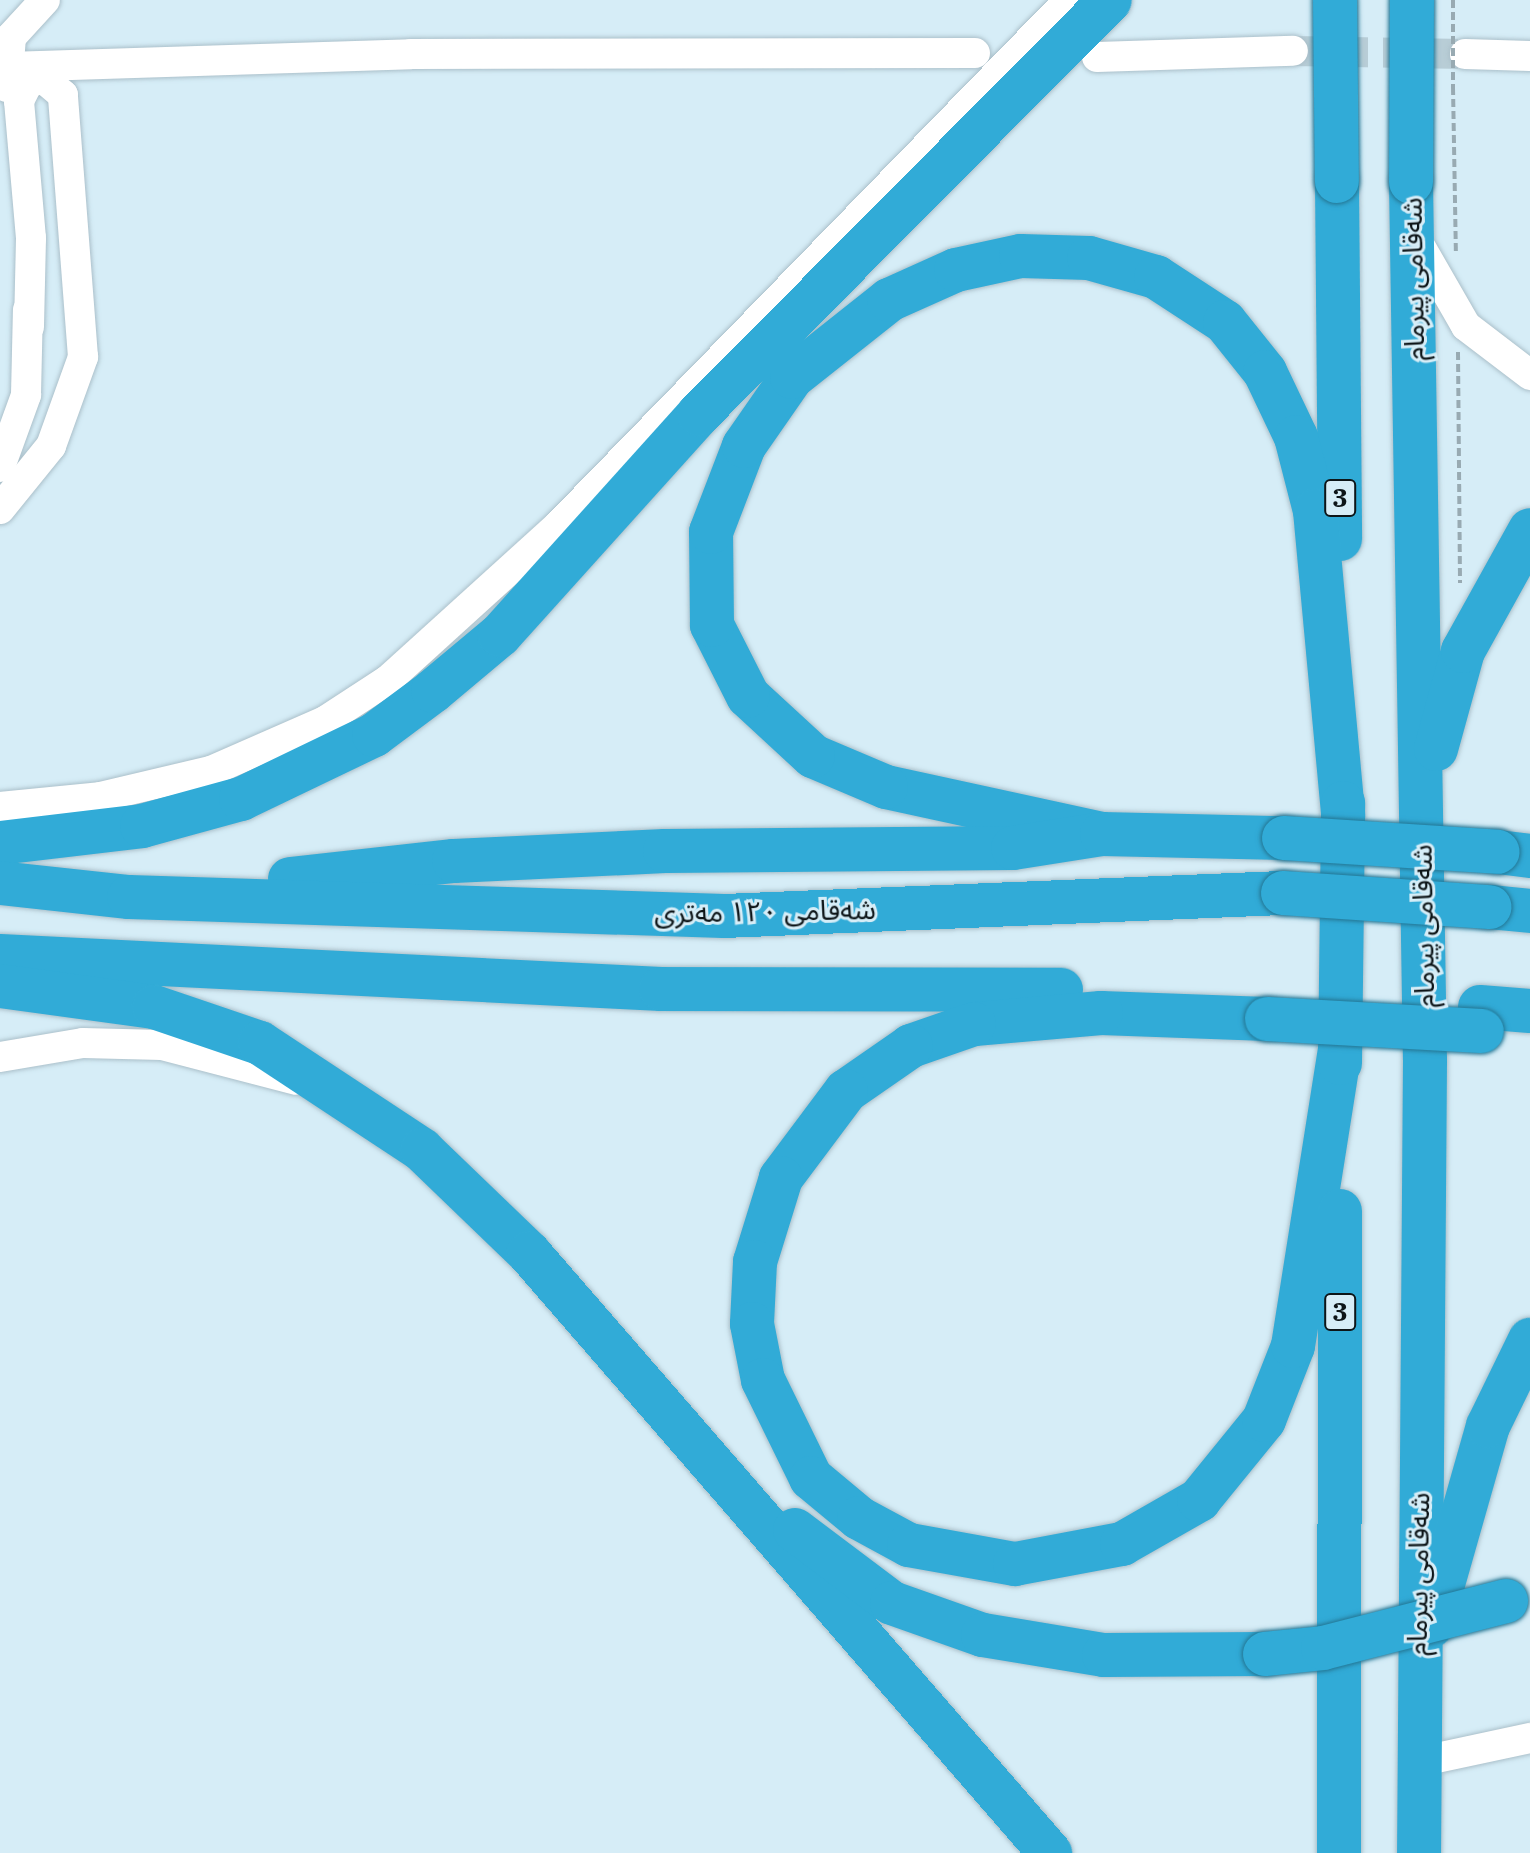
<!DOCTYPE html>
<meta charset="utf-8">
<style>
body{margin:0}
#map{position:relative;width:1530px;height:1853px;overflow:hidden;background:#d6edf7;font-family:"IBM Plex Serif","Noto Sans Arabic",serif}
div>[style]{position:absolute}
.minor-tunnel>*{height:30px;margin-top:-15px;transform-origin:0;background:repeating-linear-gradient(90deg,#b8cdd6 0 30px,transparent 0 45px)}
.path>*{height:4px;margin-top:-2px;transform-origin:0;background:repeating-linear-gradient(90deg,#98aab2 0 8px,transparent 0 12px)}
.roads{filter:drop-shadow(0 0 2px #abc0ca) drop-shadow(0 0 2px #abc0ca)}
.minor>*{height:30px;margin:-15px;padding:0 15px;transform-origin:15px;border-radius:15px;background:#fff}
.highway>*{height:44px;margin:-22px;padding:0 22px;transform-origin:22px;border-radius:22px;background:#31abd7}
.path-bridge>*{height:4px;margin-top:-2px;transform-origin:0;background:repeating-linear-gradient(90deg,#98aab2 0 8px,transparent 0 12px)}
.bridges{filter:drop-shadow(0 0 2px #247694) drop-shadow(0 0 2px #247694)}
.highway-bridge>*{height:44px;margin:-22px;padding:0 22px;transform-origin:22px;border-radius:22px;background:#31abd7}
span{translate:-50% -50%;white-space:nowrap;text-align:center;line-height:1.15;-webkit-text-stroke:6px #d6edf7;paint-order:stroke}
.shield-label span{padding:2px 6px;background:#d6edf7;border:2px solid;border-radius:6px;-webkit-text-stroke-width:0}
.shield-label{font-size:26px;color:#0d1518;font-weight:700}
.street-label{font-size:28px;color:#0d1518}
</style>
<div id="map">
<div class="minor-tunnel">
<i style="left:1293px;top:51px;width:172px;rotate:1deg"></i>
</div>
<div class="path">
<i style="left:1453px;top:87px;width:164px;rotate:89deg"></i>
<i style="left:1458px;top:352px;width:231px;rotate:89.5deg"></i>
</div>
<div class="roads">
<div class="minor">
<i style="left:1465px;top:54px;width:65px;rotate:1.8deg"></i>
<i style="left:1097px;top:57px;width:196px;rotate:-1.8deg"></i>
<i style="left:8px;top:67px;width:403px;rotate:-1.8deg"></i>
<i style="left:411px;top:54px;width:564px;rotate:-0.1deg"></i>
<i style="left:7px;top:87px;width:50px;rotate:-85.4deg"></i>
<i style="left:11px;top:37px;width:50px;rotate:-47.4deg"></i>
<i style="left:1416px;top:239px;width:100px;rotate:60.1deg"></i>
<i style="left:1466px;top:326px;width:81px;rotate:37.4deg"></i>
<i style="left:0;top:467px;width:77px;rotate:-70.1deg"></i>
<i style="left:26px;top:395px;width:85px;rotate:-88.7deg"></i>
<i style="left:0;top:509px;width:81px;rotate:-51deg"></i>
<i style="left:51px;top:446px;width:95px;rotate:-70.2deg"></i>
<i style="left:83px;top:357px;width:263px;rotate:-94.4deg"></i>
<i style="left:63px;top:95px;width:26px;rotate:-140deg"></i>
<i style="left:43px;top:78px;width:16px;rotate:162deg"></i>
<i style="left:28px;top:83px;width:20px;rotate:117deg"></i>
<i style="left:19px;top:101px;width:138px;rotate:85deg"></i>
<i style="left:31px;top:238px;width:89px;rotate:91.3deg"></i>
<i style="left:0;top:807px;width:100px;rotate:-5.7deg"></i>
<i style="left:100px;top:797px;width:114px;rotate:-13.2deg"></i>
<i style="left:211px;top:771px;width:124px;rotate:-23.7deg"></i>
<i style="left:325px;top:721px;width:75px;rotate:-33.1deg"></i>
<i style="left:388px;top:680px;width:231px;rotate:-42.2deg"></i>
<i style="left:559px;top:525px;width:732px;rotate:-45.83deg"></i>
<i style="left:0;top:1057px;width:84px;rotate:-9.6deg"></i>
<i style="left:83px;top:1043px;width:79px;rotate:1.5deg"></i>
<i style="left:162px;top:1045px;width:138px;rotate:14.6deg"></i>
<i style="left:1418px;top:1762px;width:115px;rotate:-12.1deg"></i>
</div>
<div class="highway">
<i style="left:1337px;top:181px;width:358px;rotate:89.5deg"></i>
<i style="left:1411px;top:182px;width:878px;rotate:89.09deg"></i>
<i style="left:1425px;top:1060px;width:793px;rotate:90.43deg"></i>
<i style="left:1436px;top:749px;width:102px;rotate:-74.6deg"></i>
<i style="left:1463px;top:651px;width:138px;rotate:-61deg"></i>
<i style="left:1102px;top:834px;width:221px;rotate:-167.7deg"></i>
<i style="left:886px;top:787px;width:79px;rotate:-157deg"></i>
<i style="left:813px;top:756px;width:88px;rotate:-137.3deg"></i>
<i style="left:748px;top:696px;width:80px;rotate:-116.9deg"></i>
<i style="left:712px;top:625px;width:93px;rotate:-90.6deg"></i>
<i style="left:711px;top:532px;width:92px;rotate:-69deg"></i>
<i style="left:744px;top:446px;width:84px;rotate:-55.2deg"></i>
<i style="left:792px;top:377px;width:124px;rotate:-38.4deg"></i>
<i style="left:889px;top:300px;width:73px;rotate:-24.1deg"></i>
<i style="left:956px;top:270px;width:66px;rotate:-12.2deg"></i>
<i style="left:1021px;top:256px;width:68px;rotate:1.7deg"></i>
<i style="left:1089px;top:258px;width:70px;rotate:15.8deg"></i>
<i style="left:1156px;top:277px;width:82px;rotate:33.1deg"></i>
<i style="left:1225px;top:322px;width:64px;rotate:51.3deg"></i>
<i style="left:1265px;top:372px;width:72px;rotate:64.5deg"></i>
<i style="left:1296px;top:437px;width:76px;rotate:75.6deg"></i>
<i style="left:1315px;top:511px;width:305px;rotate:84.7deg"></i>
<i style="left:0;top:843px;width:143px;rotate:-6.8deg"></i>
<i style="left:142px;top:826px;width:103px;rotate:-15.3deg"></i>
<i style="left:241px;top:799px;width:148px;rotate:-25.7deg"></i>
<i style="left:374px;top:735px;width:74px;rotate:-36.7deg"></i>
<i style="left:433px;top:691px;width:87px;rotate:-39.9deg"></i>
<i style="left:500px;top:635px;width:297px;rotate:-48deg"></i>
<i style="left:699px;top:414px;width:583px;rotate:-45.21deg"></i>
<i style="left:1498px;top:852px;width:32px;rotate:7deg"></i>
<i style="left:290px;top:879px;width:165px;rotate:-6.3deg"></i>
<i style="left:454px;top:861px;width:211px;rotate:-2.7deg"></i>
<i style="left:665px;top:851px;width:348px;rotate:-0.5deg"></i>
<i style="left:1013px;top:848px;width:90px;rotate:-8.9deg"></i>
<i style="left:1102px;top:834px;width:182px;rotate:1.3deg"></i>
<i style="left:0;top:883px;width:130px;rotate:6.2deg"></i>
<i style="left:129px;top:897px;width:595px;rotate:1.83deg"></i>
<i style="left:724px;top:916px;width:559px;rotate:-2.36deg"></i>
<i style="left:1490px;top:907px;width:40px;rotate:5.7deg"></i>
<i style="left:0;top:956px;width:662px;rotate:2.86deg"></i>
<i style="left:661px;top:989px;width:400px;rotate:0.1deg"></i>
<i style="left:0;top:986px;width:155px;rotate:7.8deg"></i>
<i style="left:154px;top:1007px;width:112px;rotate:18.8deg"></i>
<i style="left:260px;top:1043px;width:194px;rotate:33.4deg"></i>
<i style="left:422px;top:1150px;width:149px;rotate:43.9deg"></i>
<i style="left:529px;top:1253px;width:795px;rotate:49.03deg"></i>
<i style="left:1480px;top:1007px;width:50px;rotate:4.6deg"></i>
<i style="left:1267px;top:1019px;width:166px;rotate:-177.9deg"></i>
<i style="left:1101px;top:1013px;width:127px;rotate:175deg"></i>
<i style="left:974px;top:1024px;width:67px;rotate:160.8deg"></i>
<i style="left:911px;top:1046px;width:79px;rotate:145.3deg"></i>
<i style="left:846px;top:1091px;width:109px;rotate:126.8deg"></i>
<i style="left:781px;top:1178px;width:88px;rotate:107.2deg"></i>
<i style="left:755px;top:1262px;width:62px;rotate:92.8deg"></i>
<i style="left:752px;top:1324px;width:57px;rotate:78.9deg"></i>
<i style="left:763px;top:1380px;width:109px;rotate:63.9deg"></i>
<i style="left:811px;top:1478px;width:62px;rotate:39.8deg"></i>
<i style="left:859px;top:1518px;width:57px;rotate:28.4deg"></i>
<i style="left:909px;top:1545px;width:108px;rotate:10.2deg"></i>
<i style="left:1015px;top:1564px;width:109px;rotate:-10.6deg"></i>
<i style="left:1122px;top:1544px;width:89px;rotate:-29.7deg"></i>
<i style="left:1199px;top:1500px;width:103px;rotate:-50.9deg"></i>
<i style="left:1264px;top:1420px;width:79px;rotate:-68.6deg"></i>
<i style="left:1293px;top:1346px;width:301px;rotate:-81deg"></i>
<i style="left:1340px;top:1063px;width:260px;rotate:-89.3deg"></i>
<i style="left:795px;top:1530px;width:121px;rotate:37deg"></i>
<i style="left:892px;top:1603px;width:96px;rotate:19.4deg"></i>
<i style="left:983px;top:1635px;width:123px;rotate:9.4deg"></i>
<i style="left:1104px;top:1655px;width:161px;rotate:-0.4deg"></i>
<i style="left:1431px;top:1626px;width:208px;rotate:-74.1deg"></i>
<i style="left:1488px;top:1426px;width:96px;rotate:-64deg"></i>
<i style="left:1339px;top:1853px;width:642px;rotate:-89.91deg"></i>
</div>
</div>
<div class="path-bridge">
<i style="left:1453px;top:0;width:87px;rotate:90deg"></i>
</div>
<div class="bridges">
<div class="highway-bridge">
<i style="left:1335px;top:0;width:181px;rotate:89.4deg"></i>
<i style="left:1411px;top:182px;width:182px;rotate:-89.7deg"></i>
<i style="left:1284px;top:838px;width:214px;rotate:3.7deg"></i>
<i style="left:1283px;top:893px;width:207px;rotate:3.9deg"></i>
<i style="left:1267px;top:1019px;width:215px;rotate:3.2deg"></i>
<i style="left:1265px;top:1654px;width:58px;rotate:-5.9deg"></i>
<i style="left:1323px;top:1648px;width:189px;rotate:-14.4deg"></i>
</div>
</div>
<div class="shield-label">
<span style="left:1340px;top:498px">3</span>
<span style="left:1340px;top:1312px">3</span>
</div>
<div class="street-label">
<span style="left:1413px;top:279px;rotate:-91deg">شەقامی پیرمام</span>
<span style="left:765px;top:911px;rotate:-1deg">شەقامی ١٢٠ مەتری</span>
<span style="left:1423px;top:926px;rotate:-91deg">شەقامی پیرمام</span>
<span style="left:1418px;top:1574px;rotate:-89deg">شەقامی پیرمام</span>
</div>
</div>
